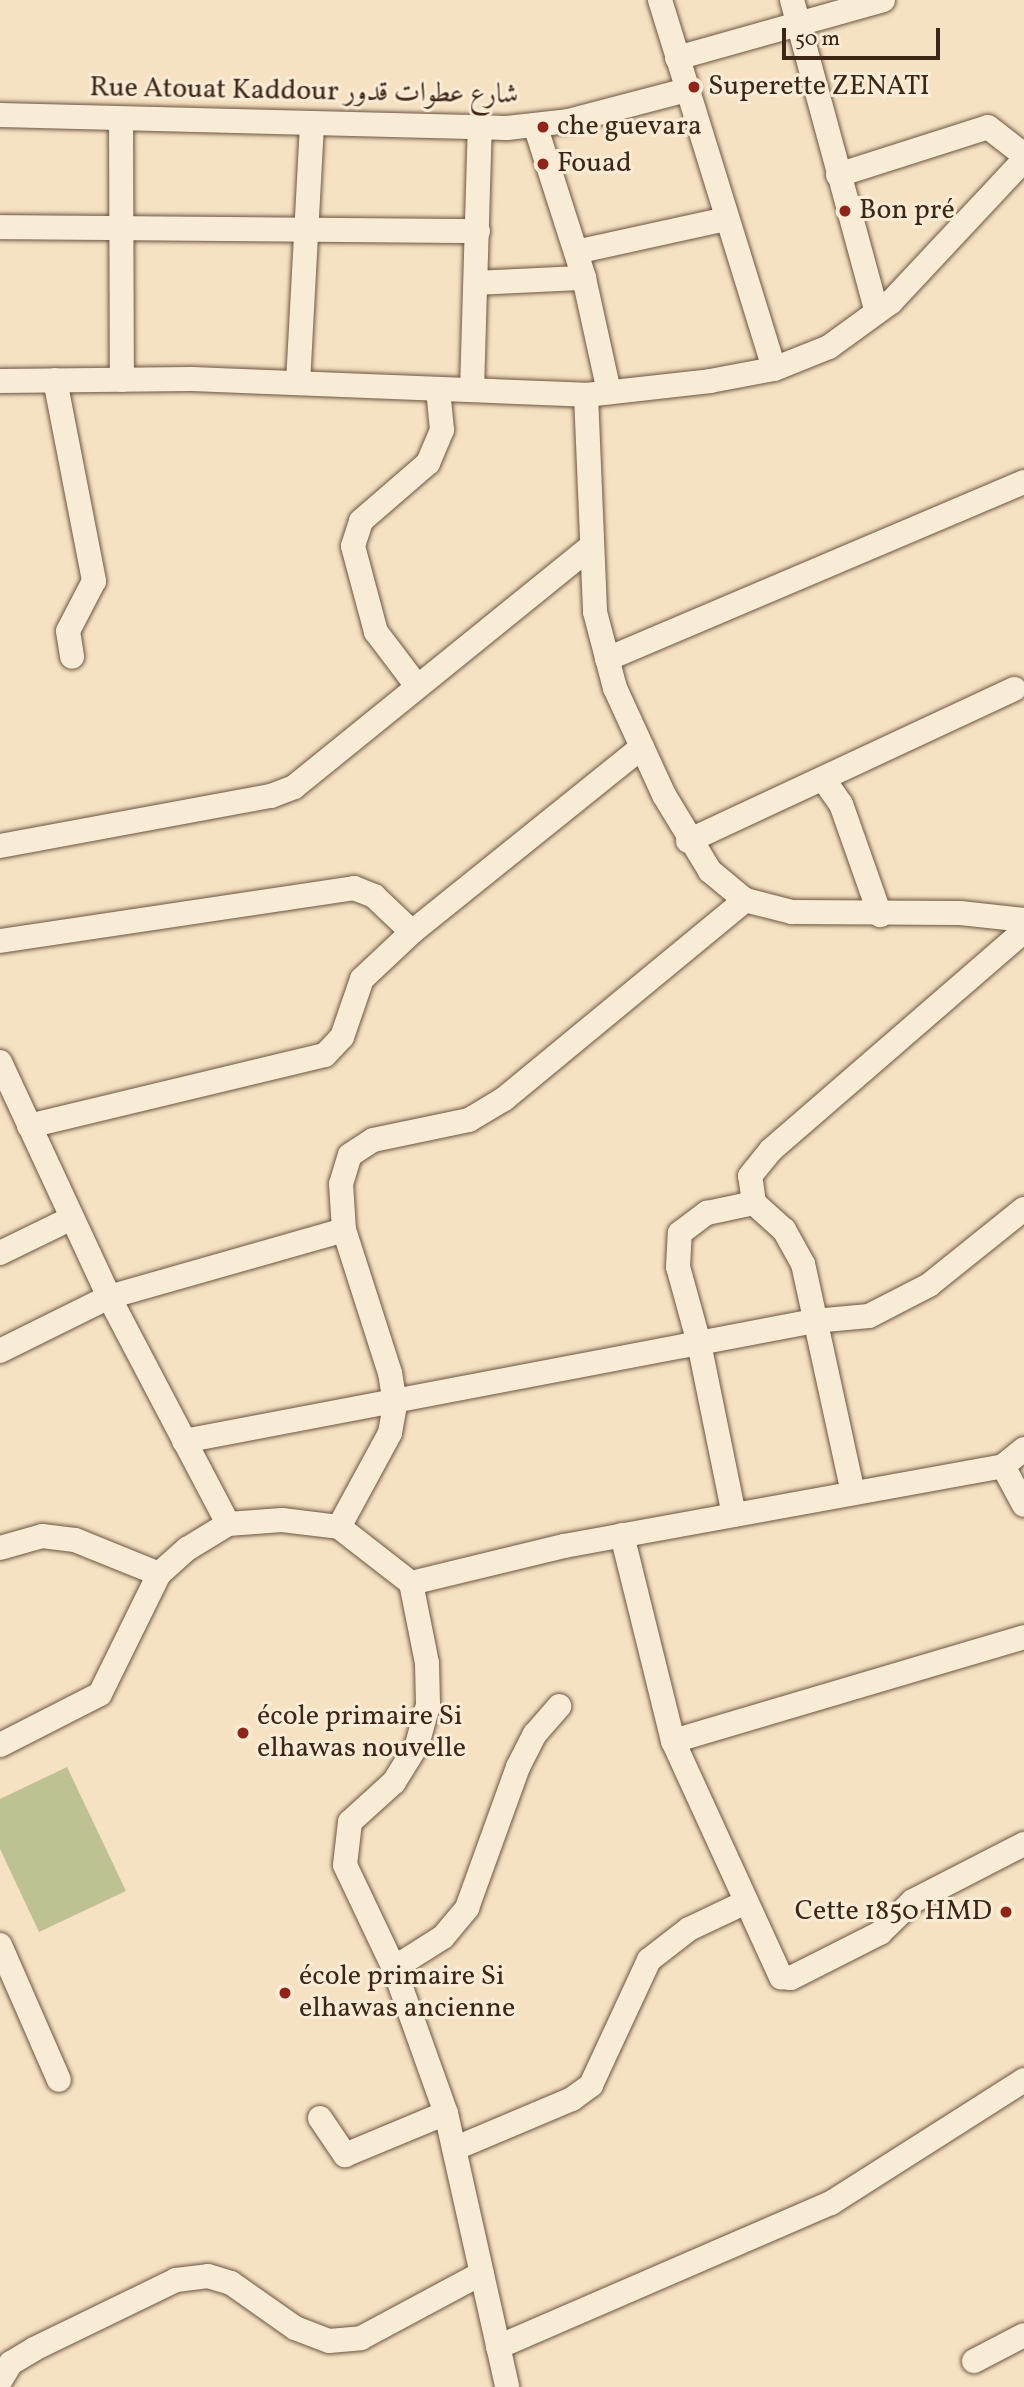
<!DOCTYPE html>
<meta charset="utf-8">
<style>
body{margin:0}
#map{position:relative;width:1024px;height:2387px;overflow:hidden;background:#f6e1c2;font-family:Vollkorn,Amiri,serif}
div>[style]{position:absolute}
.green>*{inset:0;background:#bec292}
.roads{filter:drop-shadow(0 0 2px #6c5542) drop-shadow(0 0 2px #6c5542)}
.minor>*{height:24px;margin:-12px;padding:0 12px;transform-origin:12px;border-radius:12px;background:#f9ecd7}
.dots>*{width:19px;height:19px;translate:-50% -50%;box-sizing:border-box;border:4px solid #f9ecd7;border-radius:50%}
span{translate:-50% -50%;white-space:nowrap;text-align:center;line-height:1.15;-webkit-text-stroke:6px #f9ecd7;paint-order:stroke}
.poi-label{font-size:28px;color:#3e2617}
.left{translate:0 -50%;text-align:left}
.right{translate:-100% -50%;text-align:right}
.street-label{font-size:28px;color:#3e2617}
.scale{position:absolute;left:782px;top:28px;width:158px;height:32px;box-sizing:border-box;border:4px solid #3e2617;border-top:0;padding-left:9px;font-size:21px;line-height:24px;white-space:nowrap;color:#3e2617;-webkit-text-stroke:5px #f9ecd7;paint-order:stroke}
</style>
<div id="map">
<div class="green">
<i style="clip-path:polygon(67px 1767px,126px 1891px,39px 1932px,0 1849px,0 1799px)"></i>
</div>
<div class="roads">
<div class="minor">
<i style="left:660px;top:0;width:386px;rotate:72.8deg"></i>
<i style="left:792px;top:0;width:323px;rotate:74.8deg"></i>
<i style="left:677px;top:58px;width:214px;rotate:-15.7deg"></i>
<i style="left:0;top:115px;width:507px;rotate:1.47deg"></i>
<i style="left:507px;top:128px;width:61px;rotate:-6.5deg"></i>
<i style="left:568px;top:121px;width:123px;rotate:-14.6deg"></i>
<i style="left:121px;top:120px;width:260px;rotate:89.8deg"></i>
<i style="left:535px;top:125px;width:161px;rotate:72.2deg"></i>
<i style="left:584px;top:278px;width:117px;rotate:77.6deg"></i>
<i style="left:838px;top:175px;width:157px;rotate:-17.7deg"></i>
<i style="left:988px;top:127px;width:46px;rotate:37.9deg"></i>
<i style="left:0;top:227px;width:478px;rotate:0.5deg"></i>
<i style="left:576px;top:252px;width:154px;rotate:-12.4deg"></i>
<i style="left:476px;top:283px;width:108px;rotate:-2.7deg"></i>
<i style="left:55px;top:380px;width:205px;rotate:79deg"></i>
<i style="left:94px;top:581px;width:56px;rotate:117.5deg"></i>
<i style="left:68px;top:631px;width:26px;rotate:81deg"></i>
<i style="left:0;top:381px;width:192px;rotate:-0.6deg"></i>
<i style="left:192px;top:379px;width:394px;rotate:2.3deg"></i>
<i style="left:586px;top:395px;width:125px;rotate:-6.4deg"></i>
<i style="left:710px;top:381px;width:65px;rotate:-10.6deg"></i>
<i style="left:774px;top:369px;width:59px;rotate:-21.8deg"></i>
<i style="left:829px;top:347px;width:77px;rotate:-36deg"></i>
<i style="left:891px;top:302px;width:195px;rotate:-46.9deg"></i>
<i style="left:298px;top:383px;width:256px;rotate:-86.9deg"></i>
<i style="left:472px;top:390px;width:262px;rotate:-88.3deg"></i>
<i style="left:586px;top:395px;width:217px;rotate:87.6deg"></i>
<i style="left:595px;top:612px;width:79px;rotate:75.3deg"></i>
<i style="left:615px;top:688px;width:118px;rotate:65.4deg"></i>
<i style="left:664px;top:795px;width:89px;rotate:58.8deg"></i>
<i style="left:710px;top:871px;width:45px;rotate:39.6deg"></i>
<i style="left:745px;top:900px;width:49px;rotate:14.3deg"></i>
<i style="left:792px;top:912px;width:168px;rotate:0.3deg"></i>
<i style="left:960px;top:913px;width:64px;rotate:6.2deg"></i>
<i style="left:607px;top:659px;width:453px;rotate:-23deg"></i>
<i style="left:417px;top:686px;width:68px;rotate:-127.2deg"></i>
<i style="left:376px;top:632px;width:89px;rotate:-105deg"></i>
<i style="left:353px;top:546px;width:26px;rotate:-72deg"></i>
<i style="left:361px;top:521px;width:89px;rotate:-40.9deg"></i>
<i style="left:428px;top:463px;width:36px;rotate:-67deg"></i>
<i style="left:442px;top:430px;width:41px;rotate:-95.6deg"></i>
<i style="left:824px;top:780px;width:29px;rotate:55deg"></i>
<i style="left:841px;top:804px;width:118px;rotate:70.6deg"></i>
<i style="left:688px;top:841px;width:360px;rotate:-25deg"></i>
<i style="left:0;top:846px;width:276px;rotate:-10.5deg"></i>
<i style="left:271px;top:796px;width:25px;rotate:-21deg"></i>
<i style="left:294px;top:787px;width:380px;rotate:-39deg"></i>
<i style="left:0;top:941px;width:358px;rotate:-8.5deg"></i>
<i style="left:354px;top:888px;width:22px;rotate:22deg"></i>
<i style="left:374px;top:896px;width:52px;rotate:43.5deg"></i>
<i style="left:0;top:1062px;width:259px;rotate:65.1deg"></i>
<i style="left:109px;top:1297px;width:256px;rotate:62.3deg"></i>
<i style="left:29px;top:1126px;width:304px;rotate:-13.5deg"></i>
<i style="left:325px;top:1055px;width:25px;rotate:-47deg"></i>
<i style="left:342px;top:1037px;width:61px;rotate:-71deg"></i>
<i style="left:362px;top:979px;width:69px;rotate:-43.2deg"></i>
<i style="left:412px;top:932px;width:295px;rotate:-38.8deg"></i>
<i style="left:0;top:1253px;width:80px;rotate:-25.9deg"></i>
<i style="left:0;top:1351px;width:122px;rotate:-26.4deg"></i>
<i style="left:109px;top:1297px;width:244px;rotate:-15.9deg"></i>
<i style="left:184px;top:1441px;width:641px;rotate:-10.78deg"></i>
<i style="left:814px;top:1321px;width:55px;rotate:-5.2deg"></i>
<i style="left:869px;top:1316px;width:68px;rotate:-27.3deg"></i>
<i style="left:929px;top:1285px;width:122px;rotate:-38.7deg"></i>
<i style="left:1003px;top:1466px;width:44px;rotate:61.7deg"></i>
<i style="left:853px;top:1493px;width:234px;rotate:-102.3deg"></i>
<i style="left:803px;top:1264px;width:39px;rotate:-119deg"></i>
<i style="left:784px;top:1230px;width:40px;rotate:-138deg"></i>
<i style="left:754px;top:1203px;width:27px;rotate:-98deg"></i>
<i style="left:750px;top:1176px;width:33px;rotate:-51deg"></i>
<i style="left:771px;top:1150px;width:335px;rotate:-40.9deg"></i>
<i style="left:734px;top:1515px;width:176px;rotate:-101.5deg"></i>
<i style="left:699px;top:1343px;width:79px;rotate:-105.4deg"></i>
<i style="left:678px;top:1267px;width:34px;rotate:-87deg"></i>
<i style="left:680px;top:1233px;width:34px;rotate:-37deg"></i>
<i style="left:707px;top:1213px;width:48px;rotate:-12deg"></i>
<i style="left:339px;top:1527px;width:107px;rotate:-61.5deg"></i>
<i style="left:390px;top:1433px;width:29px;rotate:-80deg"></i>
<i style="left:395px;top:1404px;width:31px;rotate:-99deg"></i>
<i style="left:390px;top:1373px;width:150px;rotate:-107.8deg"></i>
<i style="left:344px;top:1230px;width:46px;rotate:-93.7deg"></i>
<i style="left:341px;top:1184px;width:30px;rotate:-73deg"></i>
<i style="left:350px;top:1155px;width:27px;rotate:-33deg"></i>
<i style="left:373px;top:1140px;width:98px;rotate:-11.8deg"></i>
<i style="left:469px;top:1120px;width:41px;rotate:-31deg"></i>
<i style="left:504px;top:1099px;width:313px;rotate:-39.5deg"></i>
<i style="left:622px;top:1535px;width:212px;rotate:76.1deg"></i>
<i style="left:673px;top:1741px;width:366px;rotate:-16.5deg"></i>
<i style="left:0;top:1548px;width:44px;rotate:-15.9deg"></i>
<i style="left:42px;top:1536px;width:33px;rotate:7deg"></i>
<i style="left:75px;top:1540px;width:91px;rotate:22deg"></i>
<i style="left:411px;top:1583px;width:157px;rotate:-13.6deg"></i>
<i style="left:564px;top:1546px;width:446px;rotate:-10.3deg"></i>
<i style="left:1003px;top:1466px;width:27px;rotate:-39deg"></i>
<i style="left:673px;top:1741px;width:260px;rotate:65.4deg"></i>
<i style="left:781px;top:1977px;width:10px;rotate:6deg"></i>
<i style="left:791px;top:1978px;width:100px;rotate:-26.8deg"></i>
<i style="left:880px;top:1933px;width:46px;rotate:-44.1deg"></i>
<i style="left:913px;top:1901px;width:125px;rotate:-27.2deg"></i>
<i style="left:0;top:1745px;width:112px;rotate:-27deg"></i>
<i style="left:100px;top:1694px;width:134px;rotate:-63.8deg"></i>
<i style="left:159px;top:1574px;width:38px;rotate:-42deg"></i>
<i style="left:187px;top:1549px;width:48px;rotate:-31.4deg"></i>
<i style="left:228px;top:1524px;width:54px;rotate:-4.2deg"></i>
<i style="left:282px;top:1520px;width:57px;rotate:7deg"></i>
<i style="left:339px;top:1527px;width:91px;rotate:37.9deg"></i>
<i style="left:411px;top:1583px;width:82px;rotate:78.7deg"></i>
<i style="left:427px;top:1663px;width:42px;rotate:88.6deg"></i>
<i style="left:428px;top:1705px;width:41px;rotate:105.4deg"></i>
<i style="left:417px;top:1745px;width:44px;rotate:121.9deg"></i>
<i style="left:394px;top:1782px;width:59px;rotate:137.7deg"></i>
<i style="left:350px;top:1822px;width:43px;rotate:96.6deg"></i>
<i style="left:345px;top:1865px;width:114px;rotate:64.6deg"></i>
<i style="left:394px;top:1968px;width:154px;rotate:70.3deg"></i>
<i style="left:446px;top:2113px;width:281px;rotate:77.4deg"></i>
<i style="left:0;top:1945px;width:147px;rotate:66.4deg"></i>
<i style="left:394px;top:1968px;width:58px;rotate:-32.3deg"></i>
<i style="left:443px;top:1937px;width:38px;rotate:-50deg"></i>
<i style="left:467px;top:1908px;width:150px;rotate:-70.1deg"></i>
<i style="left:518px;top:1767px;width:37px;rotate:-63deg"></i>
<i style="left:535px;top:1734px;width:37px;rotate:-49deg"></i>
<i style="left:320px;top:2118px;width:45px;rotate:56deg"></i>
<i style="left:345px;top:2155px;width:109px;rotate:-22.6deg"></i>
<i style="left:456px;top:2148px;width:126px;rotate:-22.9deg"></i>
<i style="left:572px;top:2099px;width:24px;rotate:-36deg"></i>
<i style="left:591px;top:2085px;width:138px;rotate:-65.1deg"></i>
<i style="left:649px;top:1960px;width:51px;rotate:-37.8deg"></i>
<i style="left:689px;top:1929px;width:61px;rotate:-25.3deg"></i>
<i style="left:498px;top:2347px;width:363px;rotate:-23.4deg"></i>
<i style="left:831px;top:2203px;width:229px;rotate:-32.5deg"></i>
<i style="left:974px;top:2361px;width:56px;rotate:-27.5deg"></i>
<i style="left:0;top:2381px;width:21px;rotate:-59deg"></i>
<i style="left:11px;top:2363px;width:27px;rotate:-31deg"></i>
<i style="left:34px;top:2349px;width:158px;rotate:-25.9deg"></i>
<i style="left:176px;top:2280px;width:32px;rotate:-7deg"></i>
<i style="left:208px;top:2276px;width:24px;rotate:17deg"></i>
<i style="left:231px;top:2283px;width:78px;rotate:35.1deg"></i>
<i style="left:295px;top:2328px;width:36px;rotate:21deg"></i>
<i style="left:329px;top:2341px;width:32px;rotate:-5deg"></i>
<i style="left:361px;top:2338px;width:137px;rotate:-28.2deg"></i>
</div>
</div>
<div class="dots">
<i style="left:694px;top:87px;background:#8f2418"></i>
<i style="left:543px;top:127px;background:#8f2418"></i>
<i style="left:543px;top:164px;background:#8f2418"></i>
<i style="left:845px;top:211px;background:#8f2418"></i>
<i style="left:243px;top:1733px;background:#8f2418"></i>
<i style="left:1006px;top:1912px;background:#8f2418"></i>
<i style="left:285px;top:1993px;background:#8f2418"></i>
</div>
<div class="poi-label">
<span class="left" style="left:708px;top:87px">Superette ZENATI</span>
<span class="left" style="left:557px;top:127px">che guevara</span>
<span class="left" style="left:557px;top:164px">Fouad</span>
<span class="left" style="left:859px;top:211px">Bon pré</span>
<span class="left" style="left:257px;top:1733px">école primaire Si<br>elhawas nouvelle</span>
<span class="right" style="left:992px;top:1912px">Cette 1850 HMD</span>
<span class="left" style="left:299px;top:1993px">école primaire Si<br>elhawas ancienne</span>
</div>
<div class="street-label">
<span style="left:304px;top:92px;rotate:1deg">Rue Atouat Kaddour شارع عطوات قدور</span>
</div>
<div class="scale">50 m</div>
</div>
